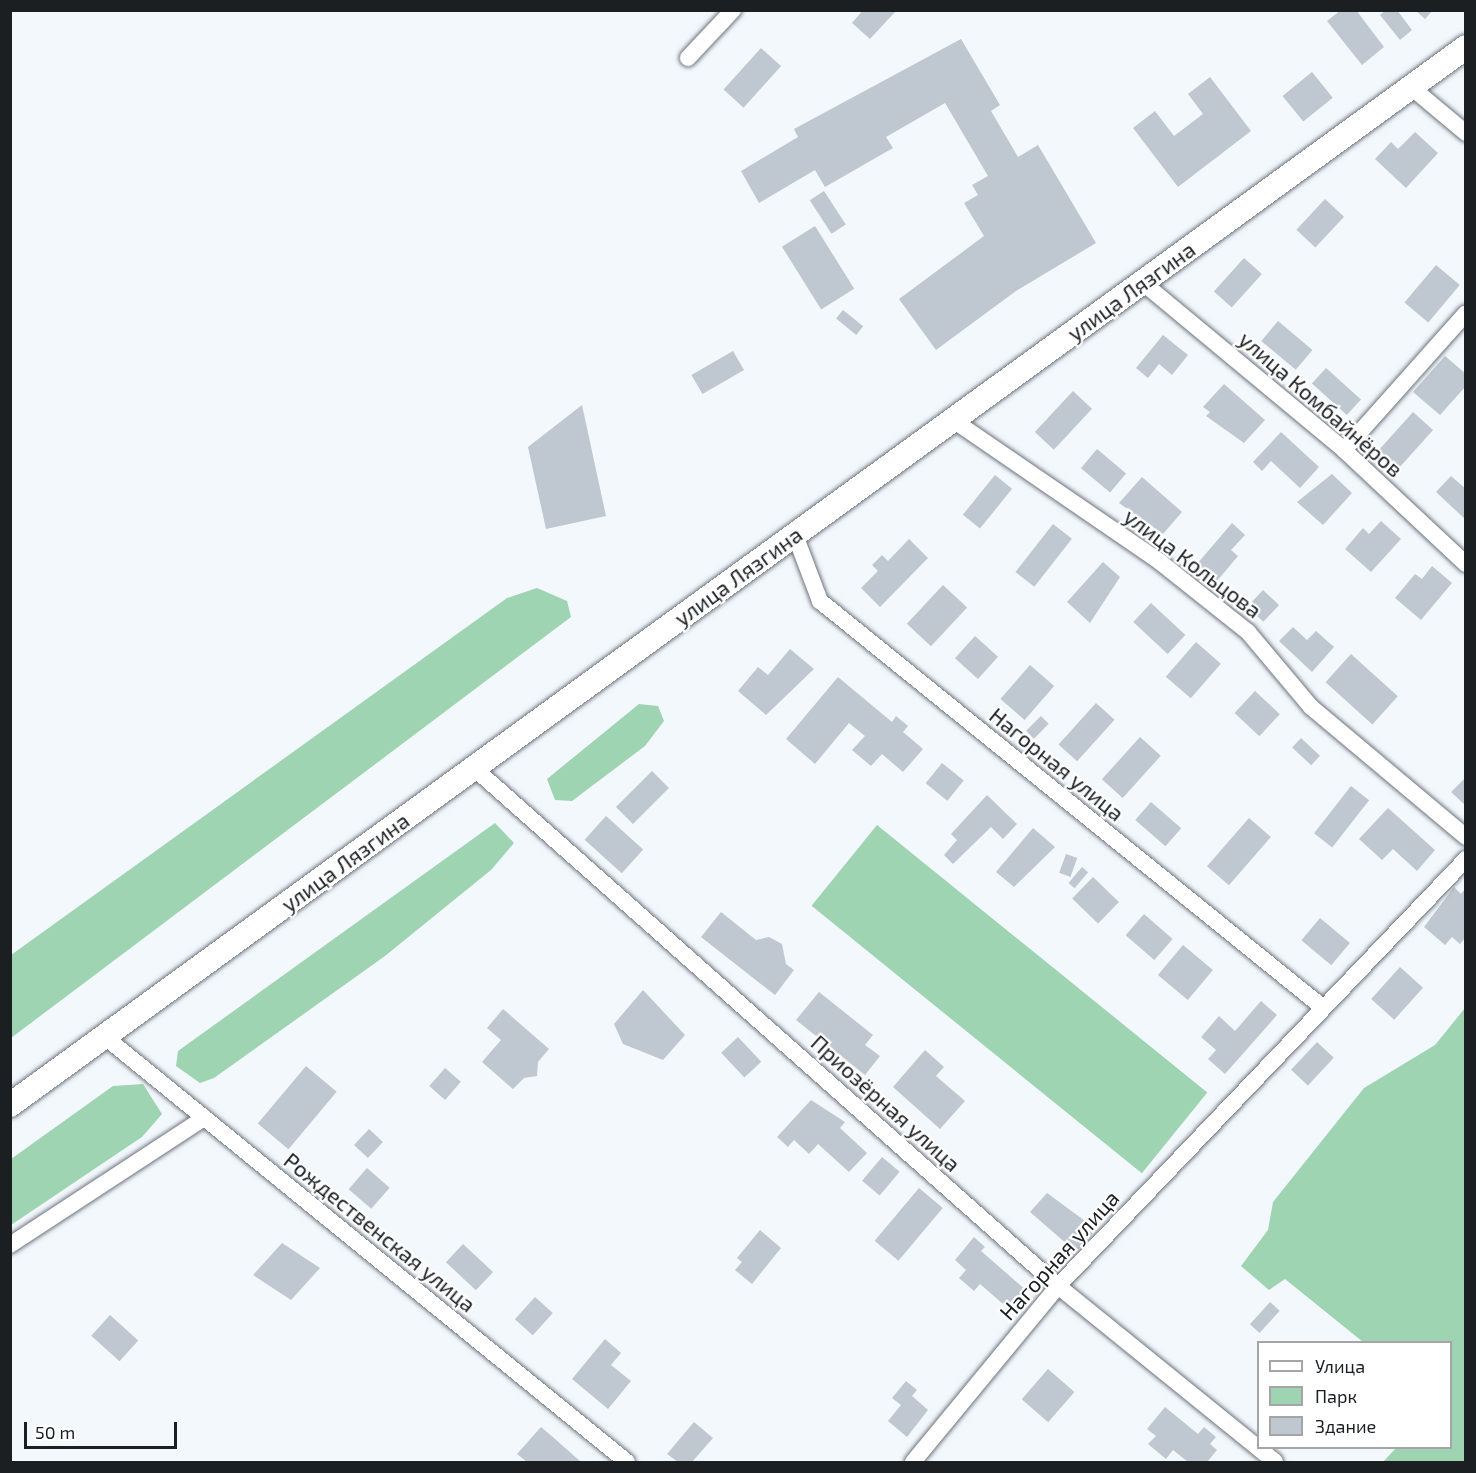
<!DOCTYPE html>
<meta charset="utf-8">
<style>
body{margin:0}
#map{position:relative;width:1476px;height:1473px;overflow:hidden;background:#f3f8fd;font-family:"Exo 2",sans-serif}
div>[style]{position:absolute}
.green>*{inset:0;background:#9ed4b1;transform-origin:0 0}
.building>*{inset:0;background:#bfc7d0;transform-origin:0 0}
.roads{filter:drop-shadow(0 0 2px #6c737b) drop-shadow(0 0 2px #6c737b)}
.street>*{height:16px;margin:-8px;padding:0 8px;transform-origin:8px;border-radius:8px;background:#fff}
.secondary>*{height:24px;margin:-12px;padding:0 12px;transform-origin:12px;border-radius:12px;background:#fff}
span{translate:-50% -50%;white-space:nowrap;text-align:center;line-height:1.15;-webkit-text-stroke:4.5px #fff;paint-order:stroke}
.street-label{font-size:22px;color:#1c1f22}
.frame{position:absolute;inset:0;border:12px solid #1c1f22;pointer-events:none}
.legend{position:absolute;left:1257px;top:1341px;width:195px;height:108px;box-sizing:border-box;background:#fff;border:2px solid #a4a5a7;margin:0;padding:8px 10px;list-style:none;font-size:18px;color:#1c1f22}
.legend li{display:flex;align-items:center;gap:12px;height:30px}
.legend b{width:30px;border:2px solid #a4a5a7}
.scale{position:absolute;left:24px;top:1422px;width:153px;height:27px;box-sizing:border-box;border:3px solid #1c1f22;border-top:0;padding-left:8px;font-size:18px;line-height:21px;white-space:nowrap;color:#1c1f22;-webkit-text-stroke:4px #fff;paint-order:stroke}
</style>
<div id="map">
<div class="green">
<i style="clip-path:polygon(537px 588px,567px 601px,571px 617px,11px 1038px,11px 955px,507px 598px)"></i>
<i style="clip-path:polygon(639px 704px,658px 706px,664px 721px,645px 746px,572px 801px,555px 800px,547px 779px)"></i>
<i style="clip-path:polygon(495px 823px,514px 843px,491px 870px,385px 956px,214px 1078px,200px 1083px,176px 1066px,178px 1051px)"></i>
<i style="left:877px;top:825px;width:425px;height:104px;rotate:39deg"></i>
<i style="clip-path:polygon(1465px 1008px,1465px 1462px,1383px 1462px,1396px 1448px,1450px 1448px,1450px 1342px,1363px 1342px,1285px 1279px,1269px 1290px,1241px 1266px,1268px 1230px,1273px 1202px,1364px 1088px,1435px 1045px)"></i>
<i style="clip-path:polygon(143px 1084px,162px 1114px,142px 1137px,11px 1225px,11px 1159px,113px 1086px)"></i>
</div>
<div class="building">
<i style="clip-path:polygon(863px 10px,893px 10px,895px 12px,870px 39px,852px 23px)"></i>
<i style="clip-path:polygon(1341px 10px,1356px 10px,1384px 47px,1362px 65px,1327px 21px)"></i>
<i style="clip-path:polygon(1386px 10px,1397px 10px,1412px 30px,1400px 40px,1380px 15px)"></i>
<i style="clip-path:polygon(1415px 10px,1433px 10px,1425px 19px)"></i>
<i style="clip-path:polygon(961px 39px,1000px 105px,991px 111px,1018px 157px,1038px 145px,1096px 243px,1016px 291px,936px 350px,899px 299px,984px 236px,964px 203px,978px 195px,972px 185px,988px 176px,945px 103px,886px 137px,893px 148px,825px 187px,815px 170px,759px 203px,741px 171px,798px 137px,794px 129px)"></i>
<i style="left:761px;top:48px;width:27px;height:56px;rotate:42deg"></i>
<i style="left:1312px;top:72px;width:33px;height:38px;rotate:51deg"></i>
<i style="clip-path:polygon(1210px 77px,1251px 131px,1178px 187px,1133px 128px,1155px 111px,1174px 136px,1203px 114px,1188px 94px)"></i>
<i style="clip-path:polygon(1415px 132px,1438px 153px,1406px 188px,1375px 159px,1391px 142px,1398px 149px)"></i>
<i style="left:824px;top:191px;width:40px;height:17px;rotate:57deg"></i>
<i style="left:1325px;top:199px;width:26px;height:42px;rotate:43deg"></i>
<i style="left:815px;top:226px;width:74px;height:39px;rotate:58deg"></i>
<i style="left:1244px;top:258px;width:24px;height:45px;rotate:42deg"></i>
<i style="left:1436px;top:265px;width:31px;height:49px;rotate:40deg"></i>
<i style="left:843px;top:310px;width:26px;height:11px;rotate:39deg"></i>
<i style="left:1278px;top:321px;width:45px;height:26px;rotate:40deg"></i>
<i style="clip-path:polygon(1163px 335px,1188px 355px,1172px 375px,1159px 364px,1148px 378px,1136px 368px)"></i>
<i style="left:733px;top:351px;width:22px;height:48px;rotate:60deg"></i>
<i style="clip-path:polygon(1445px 356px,1466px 374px,1466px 386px,1440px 415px,1413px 392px)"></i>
<i style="left:1326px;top:368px;width:47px;height:21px;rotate:42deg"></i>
<i style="clip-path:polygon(1224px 384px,1265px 420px,1244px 443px,1206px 416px,1210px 412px,1203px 407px)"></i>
<i style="left:1073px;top:391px;width:26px;height:56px;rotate:43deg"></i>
<i style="clip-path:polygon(582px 405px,606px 516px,546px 529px,528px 447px)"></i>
<i style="left:1413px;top:412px;width:27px;height:51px;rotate:42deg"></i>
<i style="clip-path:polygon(1281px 432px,1319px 467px,1300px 488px,1271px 461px,1262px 471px,1253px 462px)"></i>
<i style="left:1097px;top:449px;width:38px;height:25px;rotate:40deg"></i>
<i style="clip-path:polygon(1332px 474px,1352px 493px,1323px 525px,1297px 502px)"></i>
<i style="left:995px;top:475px;width:22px;height:51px;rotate:39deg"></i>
<i style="clip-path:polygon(1451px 476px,1466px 489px,1466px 520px,1436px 492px)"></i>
<i style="clip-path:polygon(1142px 477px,1182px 512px,1163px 534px,1119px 503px)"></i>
<i style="clip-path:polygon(1381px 521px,1401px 539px,1371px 572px,1345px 549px,1363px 528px,1369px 534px)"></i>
<i style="clip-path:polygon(1232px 523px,1245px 535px,1231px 550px,1238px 556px,1217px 581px,1197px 564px)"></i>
<i style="left:1053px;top:524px;width:24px;height:61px;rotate:38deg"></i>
<i style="clip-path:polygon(909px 539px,928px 558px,880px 607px,861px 588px,878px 571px,872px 565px,882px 555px,888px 561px)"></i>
<i style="clip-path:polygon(1103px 562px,1120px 577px,1090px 623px,1067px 602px)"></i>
<i style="clip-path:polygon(1432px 566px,1452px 583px,1421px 620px,1395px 598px,1415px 574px,1422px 579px)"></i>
<i style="left:943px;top:585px;width:33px;height:53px;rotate:43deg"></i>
<i style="left:1263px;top:590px;width:22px;height:23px;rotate:43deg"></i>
<i style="left:1151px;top:603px;width:47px;height:26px;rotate:43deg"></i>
<i style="clip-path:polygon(1293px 627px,1307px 640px,1316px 631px,1334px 647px,1312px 672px,1279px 641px)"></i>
<i style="left:975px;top:636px;width:31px;height:30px;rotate:42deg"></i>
<i style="left:1196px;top:642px;width:33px;height:46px;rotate:41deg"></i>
<i style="clip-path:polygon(790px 649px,814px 669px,766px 715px,738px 691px,758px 667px,768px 675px)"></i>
<i style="left:1351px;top:654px;width:63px;height:38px;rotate:42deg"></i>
<i style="left:1030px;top:665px;width:32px;height:45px;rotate:41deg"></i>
<i style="clip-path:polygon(838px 677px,892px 722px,896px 716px,908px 726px,903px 732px,923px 749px,903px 772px,882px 754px,871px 766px,852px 750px,865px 736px,849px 723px,815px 764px,786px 739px)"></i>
<i style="left:1255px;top:691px;width:34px;height:30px;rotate:43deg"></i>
<i style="left:1096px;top:703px;width:25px;height:56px;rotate:42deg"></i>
<i style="left:1041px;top:716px;width:11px;height:21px;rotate:45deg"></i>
<i style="left:1140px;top:737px;width:28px;height:57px;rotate:42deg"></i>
<i style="left:1301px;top:738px;width:26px;height:13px;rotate:43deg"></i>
<i style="left:942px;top:763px;width:28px;height:26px;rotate:39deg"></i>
<i style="left:652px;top:771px;width:24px;height:51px;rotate:45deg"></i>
<i style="clip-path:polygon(1466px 777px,1466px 806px,1451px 792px)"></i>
<i style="left:1351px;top:786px;width:23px;height:60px;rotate:38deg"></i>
<i style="clip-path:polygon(987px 795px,1017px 824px,1003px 839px,991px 827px,953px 864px,944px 855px,957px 840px,951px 834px)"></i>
<i style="left:1151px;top:802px;width:40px;height:24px;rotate:41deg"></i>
<i style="clip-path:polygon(1388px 808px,1435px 850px,1417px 871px,1393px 849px,1382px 860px,1359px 839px)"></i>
<i style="left:606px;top:816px;width:50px;height:32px;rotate:42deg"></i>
<i style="left:1249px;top:818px;width:29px;height:64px;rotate:41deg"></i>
<i style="clip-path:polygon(1033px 828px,1055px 847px,1014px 887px,996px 872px)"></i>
<i style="left:1066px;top:854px;width:12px;height:20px;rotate:20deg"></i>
<i style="left:1082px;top:867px;width:8px;height:21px;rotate:40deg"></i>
<i style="left:1093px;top:877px;width:36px;height:30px;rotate:44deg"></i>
<i style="clip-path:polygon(1454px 887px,1461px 894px,1466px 888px,1466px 937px,1460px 944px,1452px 937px,1445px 945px,1424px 927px)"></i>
<i style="clip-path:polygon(721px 912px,756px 940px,769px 937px,782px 944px,786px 964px,794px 970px,775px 995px,701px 937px)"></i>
<i style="left:1144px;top:914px;width:38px;height:28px;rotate:41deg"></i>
<i style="left:1320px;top:918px;width:39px;height:29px;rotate:40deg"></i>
<i style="left:1183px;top:945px;width:39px;height:39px;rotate:40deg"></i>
<i style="left:1400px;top:967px;width:31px;height:43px;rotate:42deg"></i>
<i style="clip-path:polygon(643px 990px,685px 1035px,663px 1060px,623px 1044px,614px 1024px)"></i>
<i style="clip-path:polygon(819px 992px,873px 1035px,865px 1045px,880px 1056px,865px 1075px,796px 1020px)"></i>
<i style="clip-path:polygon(1261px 1001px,1277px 1015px,1225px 1074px,1208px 1059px,1216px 1050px,1201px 1037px,1219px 1016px,1235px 1031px)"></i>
<i style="clip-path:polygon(503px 1009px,549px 1049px,538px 1062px,537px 1076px,524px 1078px,513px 1089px,482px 1062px,501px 1040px,487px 1028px)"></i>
<i style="left:738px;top:1037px;width:34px;height:23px;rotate:47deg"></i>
<i style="left:1317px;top:1042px;width:23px;height:38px;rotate:43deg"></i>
<i style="clip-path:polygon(925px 1050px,944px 1067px,936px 1076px,965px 1101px,940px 1129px,893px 1087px)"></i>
<i style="left:306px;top:1066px;width:40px;height:75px;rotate:40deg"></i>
<i style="left:445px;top:1068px;width:21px;height:24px;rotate:41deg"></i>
<i style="clip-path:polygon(811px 1100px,845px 1122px,840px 1128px,867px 1153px,849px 1172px,818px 1144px,809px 1154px,794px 1140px,788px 1147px,777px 1137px)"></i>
<i style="left:369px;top:1129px;width:19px;height:22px;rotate:43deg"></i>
<i style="left:882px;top:1157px;width:23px;height:31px;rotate:40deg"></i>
<i style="left:367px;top:1168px;width:30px;height:28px;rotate:41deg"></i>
<i style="left:919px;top:1188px;width:31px;height:69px;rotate:40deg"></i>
<i style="clip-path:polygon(1047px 1193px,1096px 1229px,1076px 1252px,1030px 1212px)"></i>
<i style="clip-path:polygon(760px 1230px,781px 1248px,752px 1284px,735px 1270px,742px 1262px,737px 1258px)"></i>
<i style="clip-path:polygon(974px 1237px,985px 1247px,981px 1251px,1027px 1291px,1010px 1310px,980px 1284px,974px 1291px,959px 1278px,966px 1270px,955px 1260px)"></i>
<i style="clip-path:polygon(282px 1243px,320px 1268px,291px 1300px,253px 1275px)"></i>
<i style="left:463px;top:1244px;width:41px;height:25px;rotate:43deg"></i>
<i style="left:535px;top:1297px;width:24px;height:30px;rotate:42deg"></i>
<i style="left:1270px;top:1302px;width:13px;height:30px;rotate:42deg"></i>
<i style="left:110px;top:1315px;width:38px;height:28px;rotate:42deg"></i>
<i style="clip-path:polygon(605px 1339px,621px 1353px,611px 1365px,631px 1381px,608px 1409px,572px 1379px)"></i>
<i style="left:1048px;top:1369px;width:35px;height:40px;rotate:41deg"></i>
<i style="clip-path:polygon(906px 1381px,917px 1390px,912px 1396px,928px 1410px,907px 1437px,888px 1421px,901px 1405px,892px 1398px)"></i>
<i style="clip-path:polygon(1165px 1407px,1198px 1434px,1204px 1427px,1216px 1437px,1210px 1444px,1217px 1450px,1207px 1462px,1188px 1462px,1173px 1450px,1166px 1459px,1148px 1444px,1156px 1436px,1147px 1429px)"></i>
<i style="clip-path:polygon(694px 1422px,713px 1438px,692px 1462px,678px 1462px,667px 1454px)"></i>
<i style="clip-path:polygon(541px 1427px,554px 1438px,581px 1462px,527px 1462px,517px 1454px)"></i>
</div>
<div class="roads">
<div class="street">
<i style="left:688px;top:58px;width:66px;rotate:-46.8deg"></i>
<i style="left:1411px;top:87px;width:72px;rotate:39.9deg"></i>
<i style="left:1142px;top:282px;width:263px;rotate:39.7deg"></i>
<i style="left:1344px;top:450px;width:167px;rotate:43.1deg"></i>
<i style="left:953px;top:420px;width:251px;rotate:34.4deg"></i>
<i style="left:1160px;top:562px;width:112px;rotate:38.5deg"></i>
<i style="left:1248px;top:632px;width:98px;rotate:50deg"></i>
<i style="left:1311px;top:707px;width:202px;rotate:40deg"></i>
<i style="left:1344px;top:450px;width:183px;rotate:-48.3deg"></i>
<i style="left:795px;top:535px;width:71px;rotate:69.3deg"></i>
<i style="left:820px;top:601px;width:644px;rotate:38.95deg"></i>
<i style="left:474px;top:768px;width:781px;rotate:41.57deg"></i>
<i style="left:1058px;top:1286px;width:279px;rotate:39deg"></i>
<i style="left:105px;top:1037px;width:673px;rotate:39.15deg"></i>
<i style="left:10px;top:1245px;width:232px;rotate:-33.2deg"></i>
<i style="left:913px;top:1462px;width:228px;rotate:-50.5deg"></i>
<i style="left:1058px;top:1286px;width:591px;rotate:-46.3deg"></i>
</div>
<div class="secondary">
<i style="left:10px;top:1105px;width:1800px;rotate:-36deg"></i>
</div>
</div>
<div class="street-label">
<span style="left:1131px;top:291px;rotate:-36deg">улица Лязгина</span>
<span style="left:1321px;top:404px;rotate:41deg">улица Комбайнёров</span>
<span style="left:1193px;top:563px;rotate:37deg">улица Кольцова</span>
<span style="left:738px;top:576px;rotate:-36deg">улица Лязгина</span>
<span style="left:1057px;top:764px;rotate:39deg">Нагорная улица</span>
<span style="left:345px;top:862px;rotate:-36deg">улица Лязгина</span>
<span style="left:886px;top:1103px;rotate:42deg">Приозёрная улица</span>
<span style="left:380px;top:1232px;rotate:39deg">Рождественская улица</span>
<span style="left:1059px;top:1255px;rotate:-48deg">Нагорная улица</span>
</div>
<div class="frame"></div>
<ul class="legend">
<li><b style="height:8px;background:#fff"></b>Улица</li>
<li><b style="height:16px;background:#9ed4b1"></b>Парк</li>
<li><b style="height:16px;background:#bfc7d0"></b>Здание</li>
</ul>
<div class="scale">50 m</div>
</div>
